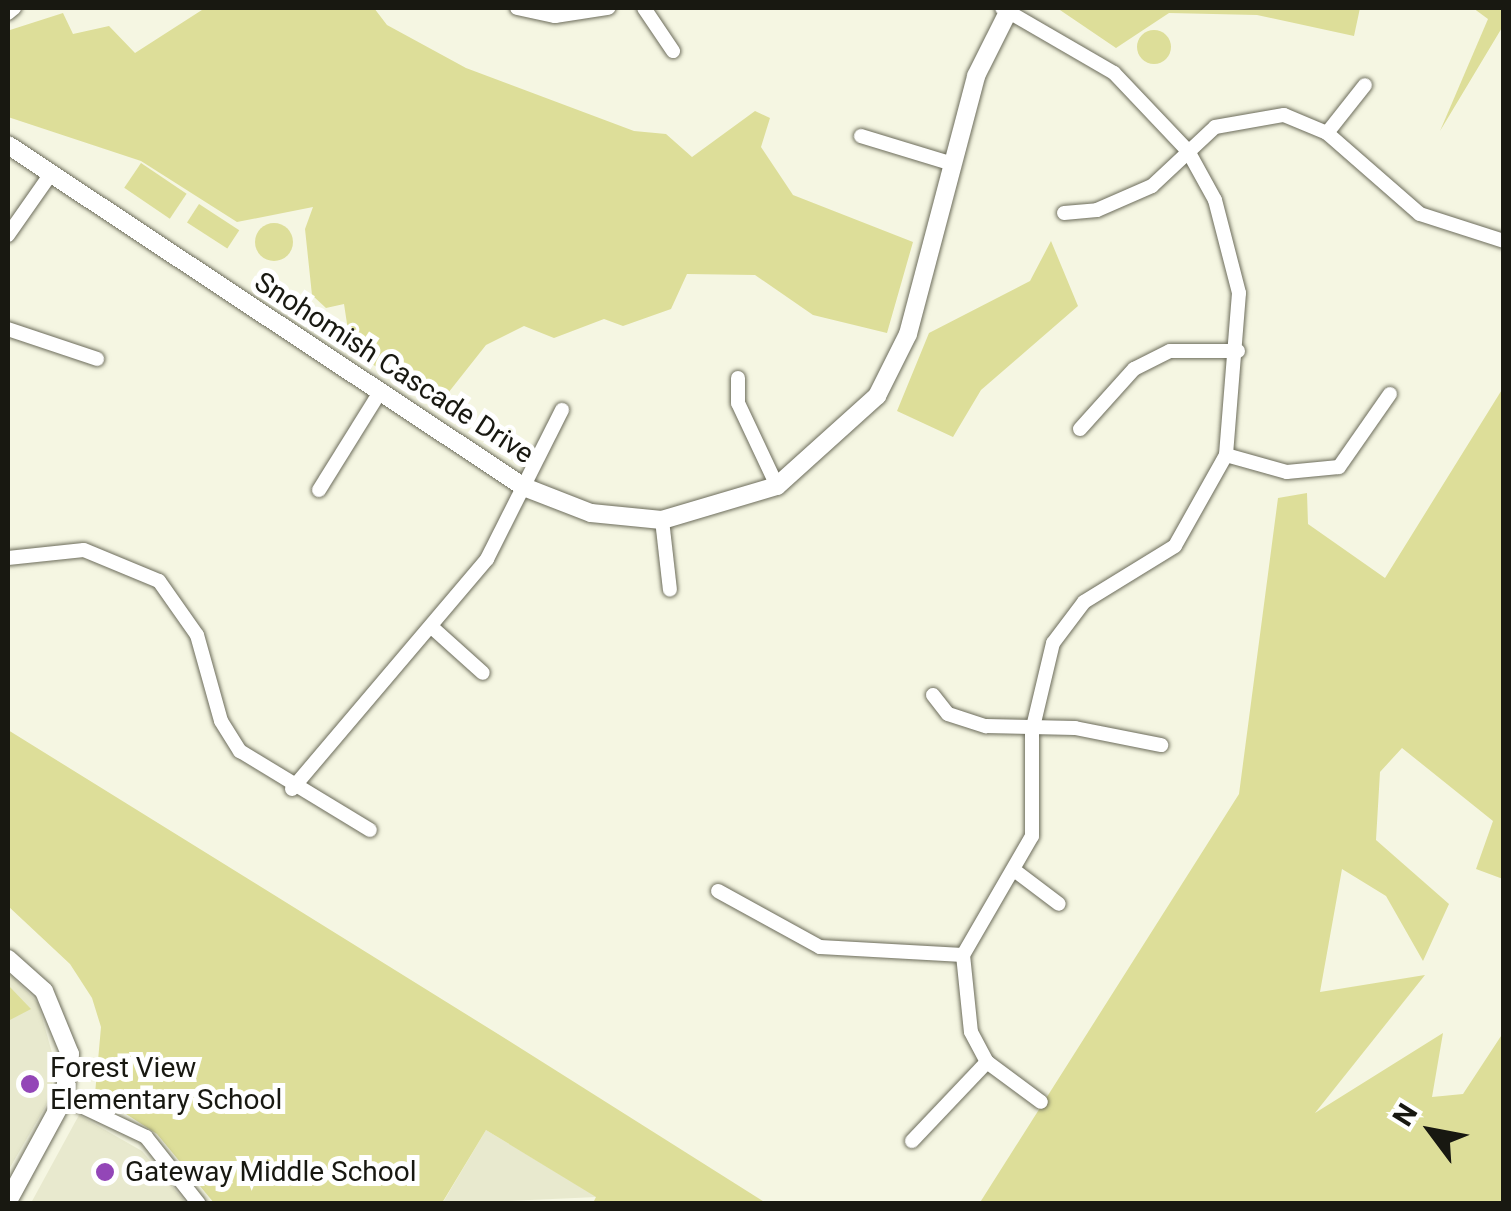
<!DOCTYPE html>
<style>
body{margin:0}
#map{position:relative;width:1511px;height:1211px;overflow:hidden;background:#f5f6e2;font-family:Roboto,sans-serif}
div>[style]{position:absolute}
.built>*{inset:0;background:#e8e9ce}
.green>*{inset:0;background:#ddde99;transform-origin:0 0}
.round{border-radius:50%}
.roads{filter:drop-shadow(0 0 2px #6c6c5b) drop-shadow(0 0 2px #6c6c5b)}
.minor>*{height:14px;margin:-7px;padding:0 7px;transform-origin:7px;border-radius:7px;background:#fff}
.tertiary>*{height:18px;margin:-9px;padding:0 9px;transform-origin:9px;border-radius:9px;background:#fff}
.dots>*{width:28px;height:28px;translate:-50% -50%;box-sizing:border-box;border:5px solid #fff;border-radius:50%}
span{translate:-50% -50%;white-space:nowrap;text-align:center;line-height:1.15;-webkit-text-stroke:10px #fff;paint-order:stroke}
.street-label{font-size:28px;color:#181811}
.poi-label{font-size:28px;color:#181811}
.left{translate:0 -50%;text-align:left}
.frame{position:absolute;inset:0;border:10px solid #181811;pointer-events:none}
.north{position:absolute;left:1381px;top:1081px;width:100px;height:100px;-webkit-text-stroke:8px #fff;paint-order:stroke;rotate:302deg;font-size:28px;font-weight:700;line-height:40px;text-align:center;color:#181811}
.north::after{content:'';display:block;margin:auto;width:35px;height:45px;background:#181811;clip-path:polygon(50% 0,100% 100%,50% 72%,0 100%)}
</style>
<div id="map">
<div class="built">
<i style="clip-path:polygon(8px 972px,38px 1003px,56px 1067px,48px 1102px,8px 1171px)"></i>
<i style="clip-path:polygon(79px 1115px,142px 1151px,186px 1203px,31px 1203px)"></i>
<i style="clip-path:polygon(486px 1130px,597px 1197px,442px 1204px)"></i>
</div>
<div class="green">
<i style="clip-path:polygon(205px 8px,374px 8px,387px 25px,466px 68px,634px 131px,666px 134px,692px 157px,755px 111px,770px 118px,761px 147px,793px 195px,913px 242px,887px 333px,813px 315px,755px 275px,687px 274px,671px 309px,623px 326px,604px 319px,554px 338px,524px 326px,486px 345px,437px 407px,351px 350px,344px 304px,326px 308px,312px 295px,305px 229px,313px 207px,237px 222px,141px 161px,8px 117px,10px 30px,63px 13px,73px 34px,109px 26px,135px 53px)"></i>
<i style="clip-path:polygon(1057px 8px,1360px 8px,1354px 36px,1257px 15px,1169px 13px,1116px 48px)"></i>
<i style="clip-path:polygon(1473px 8px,1503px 8px,1503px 26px,1440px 131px,1488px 19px)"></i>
<i class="round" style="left:1137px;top:30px;width:34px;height:34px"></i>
<i style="left:141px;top:163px;width:55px;height:30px;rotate:34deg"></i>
<i style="left:199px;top:204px;width:48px;height:22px;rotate:33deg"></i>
<i class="round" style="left:255px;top:223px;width:38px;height:38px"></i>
<i style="clip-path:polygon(1051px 241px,1078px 306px,981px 390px,953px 437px,897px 411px,929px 333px,1030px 281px)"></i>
<i style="clip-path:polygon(1503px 388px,1503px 879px,1476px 869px,1493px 821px,1402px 748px,1380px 772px,1376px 840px,1449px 904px,1423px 961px,1386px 896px,1342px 869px,1320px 992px,1425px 975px,1315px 1113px,1443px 1033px,1432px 1097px,1463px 1094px,1503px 1033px,1503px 1203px,979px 1204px,1239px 794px,1278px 498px,1307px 493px,1308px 524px,1385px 578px)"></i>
<i style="clip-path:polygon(8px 730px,498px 1034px,766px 1203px,593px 1203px,596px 1197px,486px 1130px,442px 1203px,214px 1203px,157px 1134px,95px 1094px,101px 1027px,92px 998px,70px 964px,8px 906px)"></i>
<i style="clip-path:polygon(8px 985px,31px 1009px,8px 1021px)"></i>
</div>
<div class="roads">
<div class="minor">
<i style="left:517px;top:8px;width:39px;rotate:12deg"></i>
<i style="left:555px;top:16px;width:54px;rotate:-8.6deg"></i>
<i style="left:644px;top:8px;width:52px;rotate:56deg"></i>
<i style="left:1002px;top:8px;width:129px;rotate:30.1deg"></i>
<i style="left:1114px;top:73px;width:108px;rotate:46.5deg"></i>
<i style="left:1188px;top:151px;width:56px;rotate:61.1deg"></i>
<i style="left:1215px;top:200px;width:96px;rotate:75.5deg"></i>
<i style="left:1239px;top:293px;width:163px;rotate:94.6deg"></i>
<i style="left:1226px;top:455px;width:104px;rotate:119.3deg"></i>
<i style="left:1175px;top:546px;width:107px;rotate:148.4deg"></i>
<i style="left:1084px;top:602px;width:51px;rotate:127.1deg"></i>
<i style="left:1053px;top:643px;width:90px;rotate:103.4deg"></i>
<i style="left:1032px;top:731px;width:105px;rotate:90deg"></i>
<i style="left:1032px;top:836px;width:138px;rotate:120.1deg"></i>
<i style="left:963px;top:955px;width:77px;rotate:84.1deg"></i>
<i style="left:971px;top:1032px;width:34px;rotate:62deg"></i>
<i style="left:987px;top:1062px;width:67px;rotate:36.5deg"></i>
<i style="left:8px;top:13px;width:8px;rotate:-40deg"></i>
<i style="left:1327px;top:133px;width:61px;rotate:-51.6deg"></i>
<i style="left:861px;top:136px;width:89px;rotate:17deg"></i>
<i style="left:1064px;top:213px;width:33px;rotate:-5deg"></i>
<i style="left:1097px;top:210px;width:60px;rotate:-23.6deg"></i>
<i style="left:1152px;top:186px;width:86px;rotate:-43.1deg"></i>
<i style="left:1215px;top:127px;width:70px;rotate:-9.9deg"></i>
<i style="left:1284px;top:115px;width:47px;rotate:22.7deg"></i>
<i style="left:1327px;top:133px;width:123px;rotate:41.1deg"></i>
<i style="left:1420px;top:214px;width:88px;rotate:17.8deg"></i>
<i style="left:8px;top:235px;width:73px;rotate:-55deg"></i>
<i style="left:8px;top:329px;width:94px;rotate:18.6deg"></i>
<i style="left:738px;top:378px;width:25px;rotate:90deg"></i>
<i style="left:738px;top:403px;width:92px;rotate:64.8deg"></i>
<i style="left:1080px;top:429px;width:81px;rotate:-48deg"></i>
<i style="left:1134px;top:369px;width:40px;rotate:-26.6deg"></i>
<i style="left:1170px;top:351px;width:68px"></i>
<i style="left:1226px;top:455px;width:63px;rotate:15.6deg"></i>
<i style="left:1287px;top:472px;width:52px;rotate:-5.5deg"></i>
<i style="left:1339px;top:467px;width:89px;rotate:-55.1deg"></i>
<i style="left:319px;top:490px;width:115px;rotate:-58.1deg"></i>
<i style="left:662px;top:520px;width:70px;rotate:83.5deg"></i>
<i style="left:8px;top:558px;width:76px;rotate:-6deg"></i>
<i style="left:84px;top:550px;width:81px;rotate:22.5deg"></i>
<i style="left:159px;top:581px;width:66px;rotate:54.9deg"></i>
<i style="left:197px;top:635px;width:89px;rotate:74.4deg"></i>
<i style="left:221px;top:721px;width:36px;rotate:58deg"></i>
<i style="left:240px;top:751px;width:152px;rotate:31.3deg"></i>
<i style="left:435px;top:630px;width:64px;rotate:41.9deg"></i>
<i style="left:933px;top:695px;width:24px;rotate:52deg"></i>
<i style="left:948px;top:714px;width:40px;rotate:18deg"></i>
<i style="left:986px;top:726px;width:89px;rotate:1.3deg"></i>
<i style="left:1075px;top:728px;width:88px;rotate:11.2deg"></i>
<i style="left:292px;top:789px;width:302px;rotate:-49.7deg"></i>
<i style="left:487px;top:559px;width:167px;rotate:-63.3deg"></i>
<i style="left:1018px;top:873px;width:51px;rotate:37.1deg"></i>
<i style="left:718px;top:891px;width:116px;rotate:28.8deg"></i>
<i style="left:820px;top:947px;width:143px;rotate:3.2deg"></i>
<i style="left:64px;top:1098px;width:91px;rotate:25.4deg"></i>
<i style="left:146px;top:1137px;width:85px;rotate:51.7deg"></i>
<i style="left:912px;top:1141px;width:109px;rotate:-46.5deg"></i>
</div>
<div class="tertiary">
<i style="left:8px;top:145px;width:619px;rotate:33.54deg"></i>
<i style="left:524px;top:487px;width:72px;rotate:21.2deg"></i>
<i style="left:591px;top:513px;width:71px;rotate:5.6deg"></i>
<i style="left:662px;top:520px;width:120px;rotate:-16.5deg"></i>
<i style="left:777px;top:486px;width:135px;rotate:-42deg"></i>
<i style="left:877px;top:396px;width:69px;rotate:-63.4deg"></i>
<i style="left:908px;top:334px;width:267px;rotate:-75.2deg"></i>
<i style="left:976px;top:76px;width:76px;rotate:-63.4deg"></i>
<i style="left:8px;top:959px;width:48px;rotate:41.6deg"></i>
<i style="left:44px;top:991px;width:68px;rotate:67.6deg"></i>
<i style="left:70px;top:1054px;width:44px;rotate:97.8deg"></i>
<i style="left:64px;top:1098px;width:117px;rotate:118.5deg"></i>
</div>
</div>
<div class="dots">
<i style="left:30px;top:1084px;background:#9346b7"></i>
<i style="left:105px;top:1172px;background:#9346b7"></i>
</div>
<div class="street-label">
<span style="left:394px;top:368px;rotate:33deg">Snohomish Cascade Drive</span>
</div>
<div class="poi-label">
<span class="left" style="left:50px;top:1084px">Forest View<br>Elementary School</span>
<span class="left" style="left:125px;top:1172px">Gateway Middle School</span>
</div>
<div class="frame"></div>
<div class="north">N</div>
</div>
